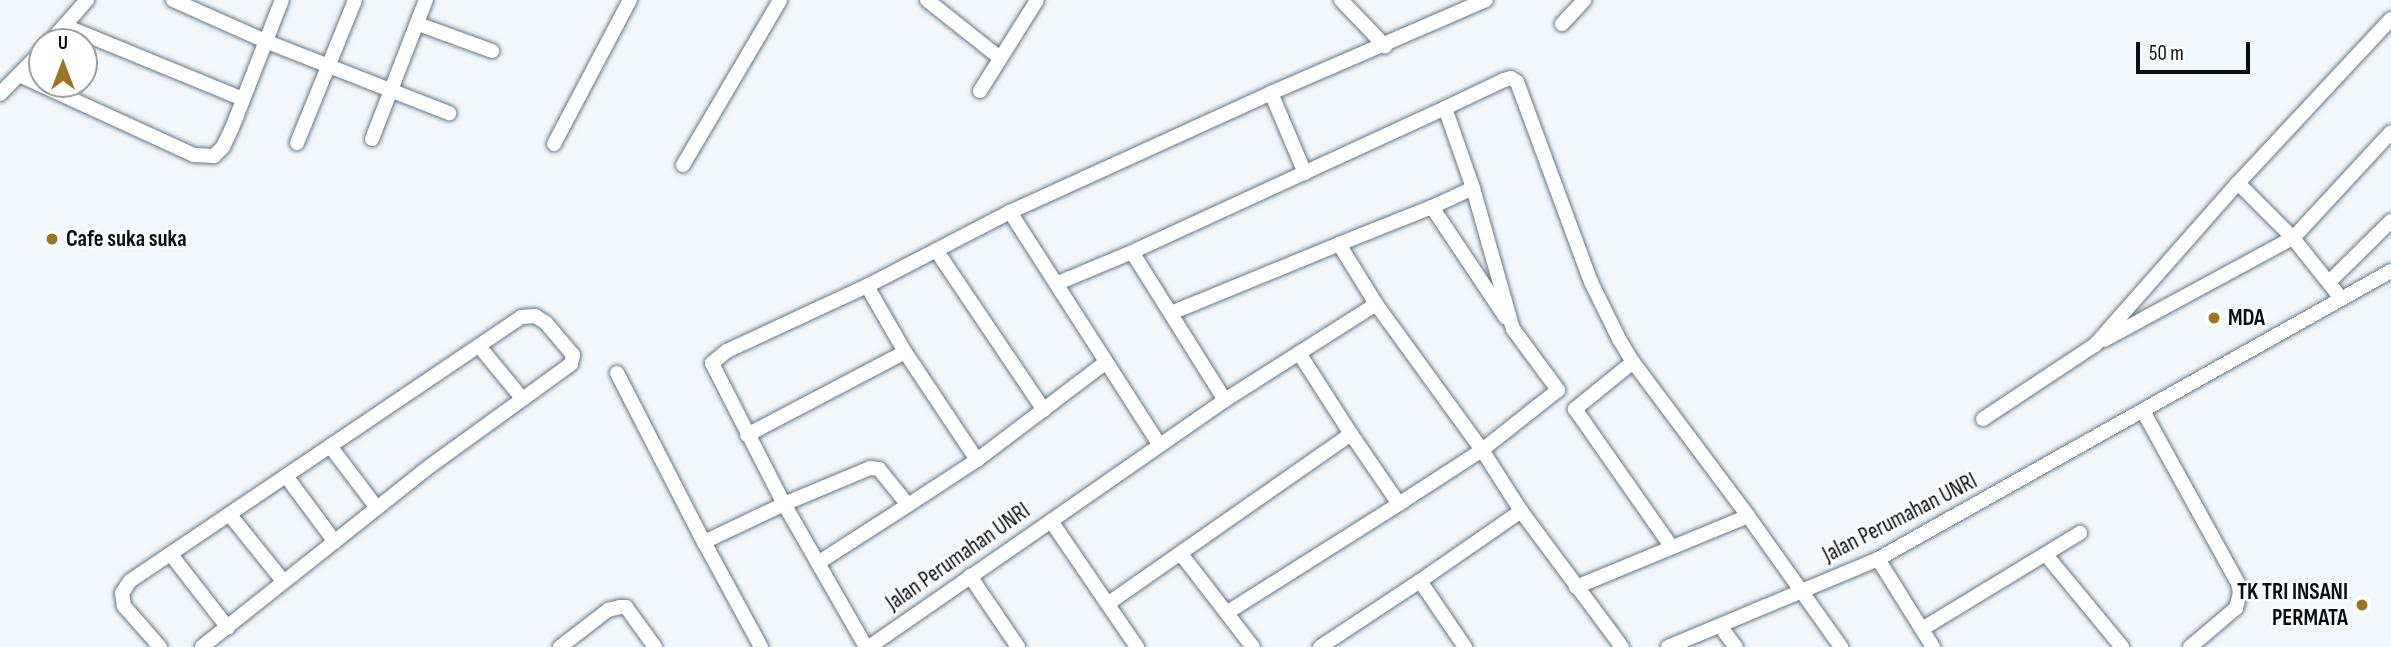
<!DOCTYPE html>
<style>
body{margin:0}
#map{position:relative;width:2391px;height:647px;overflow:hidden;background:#f2f7fb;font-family:"Sofia Sans Condensed",sans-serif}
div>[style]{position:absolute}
.roads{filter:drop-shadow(0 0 2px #647889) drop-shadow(0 0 2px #647889)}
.street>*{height:14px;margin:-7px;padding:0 7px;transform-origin:7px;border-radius:7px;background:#fff}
.dots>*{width:19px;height:19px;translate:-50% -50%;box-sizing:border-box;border:4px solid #fff;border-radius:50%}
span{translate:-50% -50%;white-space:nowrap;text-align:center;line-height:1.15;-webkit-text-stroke:5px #fff;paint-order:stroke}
.poi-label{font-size:23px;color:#070e14;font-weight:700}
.left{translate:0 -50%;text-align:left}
.right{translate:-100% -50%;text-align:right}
.street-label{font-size:23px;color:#070e14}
.north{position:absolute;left:28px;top:28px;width:70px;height:70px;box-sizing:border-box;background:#fff;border:2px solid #9c9fa1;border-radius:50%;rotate:0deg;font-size:19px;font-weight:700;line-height:28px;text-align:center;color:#070e14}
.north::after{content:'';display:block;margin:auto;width:24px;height:32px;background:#9d7422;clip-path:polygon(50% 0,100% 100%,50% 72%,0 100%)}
.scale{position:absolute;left:2136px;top:42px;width:114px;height:32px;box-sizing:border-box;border:4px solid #070e14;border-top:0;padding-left:9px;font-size:21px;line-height:24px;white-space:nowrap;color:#070e14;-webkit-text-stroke:5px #fff;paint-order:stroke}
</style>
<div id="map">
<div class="roads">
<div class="street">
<i style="left:173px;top:0;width:101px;rotate:24deg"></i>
<i style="left:265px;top:41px;width:198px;rotate:21.4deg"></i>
<i style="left:927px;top:0;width:93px;rotate:38.5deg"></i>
<i style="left:1341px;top:0;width:64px;rotate:46.3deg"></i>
<i style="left:418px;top:24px;width:79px;rotate:20deg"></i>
<i style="left:1562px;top:24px;width:33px;rotate:-47deg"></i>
<i style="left:65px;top:26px;width:192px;rotate:22.3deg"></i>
<i style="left:50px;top:42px;width:56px;rotate:-48.6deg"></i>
<i style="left:19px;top:75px;width:192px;rotate:24.6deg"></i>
<i style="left:194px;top:155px;width:20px;rotate:3deg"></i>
<i style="left:214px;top:156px;width:13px;rotate:-45deg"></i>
<i style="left:223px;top:147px;width:21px;rotate:-65deg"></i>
<i style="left:232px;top:128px;width:137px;rotate:-68.7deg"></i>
<i style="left:980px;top:91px;width:107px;rotate:-57.9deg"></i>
<i style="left:1271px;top:93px;width:87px;rotate:67deg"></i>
<i style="left:0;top:94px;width:60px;rotate:-45.7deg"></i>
<i style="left:1445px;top:108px;width:65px;rotate:-25.4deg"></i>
<i style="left:1504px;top:80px;width:7px;rotate:-16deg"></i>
<i style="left:1511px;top:78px;width:7px;rotate:34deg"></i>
<i style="left:1517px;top:82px;width:213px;rotate:69.7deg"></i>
<i style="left:1591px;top:282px;width:64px;rotate:63.8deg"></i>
<i style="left:1619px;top:339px;width:27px;rotate:59deg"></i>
<i style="left:1633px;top:362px;width:192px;rotate:53.2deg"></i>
<i style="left:1748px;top:516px;width:161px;rotate:54.6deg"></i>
<i style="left:372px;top:139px;width:149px;rotate:-68.8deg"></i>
<i style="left:297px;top:143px;width:154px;rotate:-67.9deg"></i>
<i style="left:554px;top:144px;width:163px;rotate:-62.2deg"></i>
<i style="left:683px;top:165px;width:191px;rotate:-59.5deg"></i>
<i style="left:2238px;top:183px;width:224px;rotate:-47deg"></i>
<i style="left:1432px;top:207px;width:45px;rotate:-24.9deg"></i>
<i style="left:1339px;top:244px;width:100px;rotate:-21.7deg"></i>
<i style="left:1432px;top:207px;width:133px;rotate:56.3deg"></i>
<i style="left:936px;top:250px;width:193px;rotate:56deg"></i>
<i style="left:1132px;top:252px;width:175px;rotate:57.9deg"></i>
<i style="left:2329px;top:282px;width:87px;rotate:-44.5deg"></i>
<i style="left:1058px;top:283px;width:80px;rotate:-22.7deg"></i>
<i style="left:1132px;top:252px;width:345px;rotate:-24.7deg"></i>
<i style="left:1445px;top:108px;width:85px;rotate:70.7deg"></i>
<i style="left:1473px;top:188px;width:147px;rotate:74.2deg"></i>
<i style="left:1513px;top:329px;width:76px;rotate:53.6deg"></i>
<i style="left:1558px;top:390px;width:97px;rotate:141.7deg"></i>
<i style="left:1482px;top:450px;width:99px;rotate:147deg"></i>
<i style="left:1399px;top:504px;width:85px;rotate:-124.4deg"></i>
<i style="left:1351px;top:434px;width:297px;rotate:145.1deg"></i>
<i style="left:867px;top:286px;width:76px;rotate:60.1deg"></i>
<i style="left:905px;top:352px;width:130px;rotate:56.3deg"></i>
<i style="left:977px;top:460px;width:82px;rotate:146.9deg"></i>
<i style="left:1171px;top:313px;width:182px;rotate:-22.3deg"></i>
<i style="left:1339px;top:244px;width:70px;rotate:58.3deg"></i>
<i style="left:2104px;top:340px;width:215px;rotate:-28.4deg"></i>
<i style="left:2293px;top:238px;width:144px;rotate:-47.2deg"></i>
<i style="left:479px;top:346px;width:66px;rotate:50.5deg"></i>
<i style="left:1299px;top:353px;width:96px;rotate:57.3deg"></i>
<i style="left:1633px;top:362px;width:75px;rotate:141deg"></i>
<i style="left:1575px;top:409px;width:167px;rotate:55deg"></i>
<i style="left:617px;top:373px;width:190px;rotate:62.8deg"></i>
<i style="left:2143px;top:411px;width:196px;rotate:61.1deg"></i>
<i style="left:2238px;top:583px;width:10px;rotate:79deg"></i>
<i style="left:2240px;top:593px;width:16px;rotate:105deg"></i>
<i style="left:2236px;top:608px;width:60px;rotate:139.7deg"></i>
<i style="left:1983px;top:419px;width:134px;rotate:-33.5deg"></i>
<i style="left:2095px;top:345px;width:216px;rotate:-48.6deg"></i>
<i style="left:2238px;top:183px;width:78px;rotate:45deg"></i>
<i style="left:2293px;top:238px;width:75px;rotate:51.5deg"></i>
<i style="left:747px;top:435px;width:178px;rotate:-27.7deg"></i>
<i style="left:1159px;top:444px;width:276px;rotate:-122.7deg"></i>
<i style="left:1010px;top:212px;width:287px;rotate:-24.5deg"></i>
<i style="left:1271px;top:93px;width:234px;rotate:-23.4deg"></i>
<i style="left:330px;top:446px;width:78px;rotate:52.8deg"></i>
<i style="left:977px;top:460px;width:162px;rotate:-37.2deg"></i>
<i style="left:286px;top:476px;width:82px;rotate:53.4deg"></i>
<i style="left:230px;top:515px;width:85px;rotate:51.2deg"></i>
<i style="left:1051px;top:521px;width:212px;rotate:-34.8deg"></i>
<i style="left:1225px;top:400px;width:179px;rotate:-32.4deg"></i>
<i style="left:1376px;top:304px;width:180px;rotate:54deg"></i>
<i style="left:1482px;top:450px;width:72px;rotate:57.4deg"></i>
<i style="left:1521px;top:511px;width:169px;rotate:53.4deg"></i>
<i style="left:1181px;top:554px;width:118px;rotate:52.3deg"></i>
<i style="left:172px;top:556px;width:91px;rotate:52.1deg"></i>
<i style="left:2047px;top:556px;width:118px;rotate:50.5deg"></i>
<i style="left:1878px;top:559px;width:104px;rotate:58deg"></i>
<i style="left:970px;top:576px;width:86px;rotate:55.9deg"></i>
<i style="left:1420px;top:581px;width:123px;rotate:-34.7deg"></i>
<i style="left:1576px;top:587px;width:186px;rotate:-22.4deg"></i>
<i style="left:1228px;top:612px;width:202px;rotate:-32.3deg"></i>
<i style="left:1720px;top:626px;width:26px;rotate:53deg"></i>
<i style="left:1922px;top:629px;width:185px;rotate:-31.3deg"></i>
<i style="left:160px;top:647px;width:55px;rotate:-131.3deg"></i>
<i style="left:124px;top:606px;width:13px;rotate:-99deg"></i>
<i style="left:122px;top:593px;width:14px;rotate:-56deg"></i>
<i style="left:130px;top:581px;width:472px;rotate:-34deg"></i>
<i style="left:521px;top:317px;width:14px;rotate:-4deg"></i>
<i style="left:535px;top:316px;width:13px;rotate:32deg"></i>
<i style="left:546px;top:323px;width:42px;rotate:49.8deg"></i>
<i style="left:573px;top:355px;width:9px;rotate:103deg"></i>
<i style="left:571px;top:364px;width:174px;rotate:144.1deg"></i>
<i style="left:430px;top:466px;width:291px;rotate:141.6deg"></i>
<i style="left:560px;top:647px;width:61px;rotate:-37.6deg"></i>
<i style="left:608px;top:610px;width:12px;rotate:-14deg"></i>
<i style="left:620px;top:607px;width:6px"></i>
<i style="left:626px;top:607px;width:49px;rotate:54.1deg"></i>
<i style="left:761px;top:647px;width:119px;rotate:-118.5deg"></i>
<i style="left:704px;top:542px;width:89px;rotate:-25.4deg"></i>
<i style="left:784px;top:504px;width:93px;rotate:-22.7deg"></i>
<i style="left:870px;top:468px;width:9px;rotate:6deg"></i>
<i style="left:879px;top:469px;width:46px;rotate:51.1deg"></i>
<i style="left:908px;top:505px;width:107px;rotate:147.2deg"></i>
<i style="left:866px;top:647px;width:165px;rotate:-119.8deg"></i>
<i style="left:784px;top:504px;width:158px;rotate:-117.1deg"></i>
<i style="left:712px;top:363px;width:19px;rotate:-39deg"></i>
<i style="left:727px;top:351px;width:154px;rotate:-24.9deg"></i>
<i style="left:867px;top:286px;width:161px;rotate:-27.4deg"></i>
<i style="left:869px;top:647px;width:221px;rotate:-34.7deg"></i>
<i style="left:1051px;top:521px;width:153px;rotate:55.7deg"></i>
<i style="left:1320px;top:647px;width:120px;rotate:-33.4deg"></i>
<i style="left:1420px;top:581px;width:80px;rotate:55.7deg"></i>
<i style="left:1668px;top:647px;width:228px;rotate:-22.7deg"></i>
<i style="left:1878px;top:559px;width:588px;rotate:-29.31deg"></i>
</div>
</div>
<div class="dots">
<i style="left:52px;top:239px;background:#9d7422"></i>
<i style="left:2214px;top:318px;background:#9d7422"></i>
<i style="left:2362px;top:605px;background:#9d7422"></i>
</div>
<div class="poi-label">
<span class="left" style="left:66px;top:239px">Cafe suka suka</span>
<span class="left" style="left:2228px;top:318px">MDA</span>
<span class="right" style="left:2348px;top:605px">TK TRI INSANI<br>PERMATA</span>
</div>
<div class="street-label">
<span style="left:1900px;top:518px;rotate:-27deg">Jalan Perumahan UNRI</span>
<span style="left:958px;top:557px;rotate:-35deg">Jalan Perumahan UNRI</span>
</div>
<div class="north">U</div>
<div class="scale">50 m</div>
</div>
